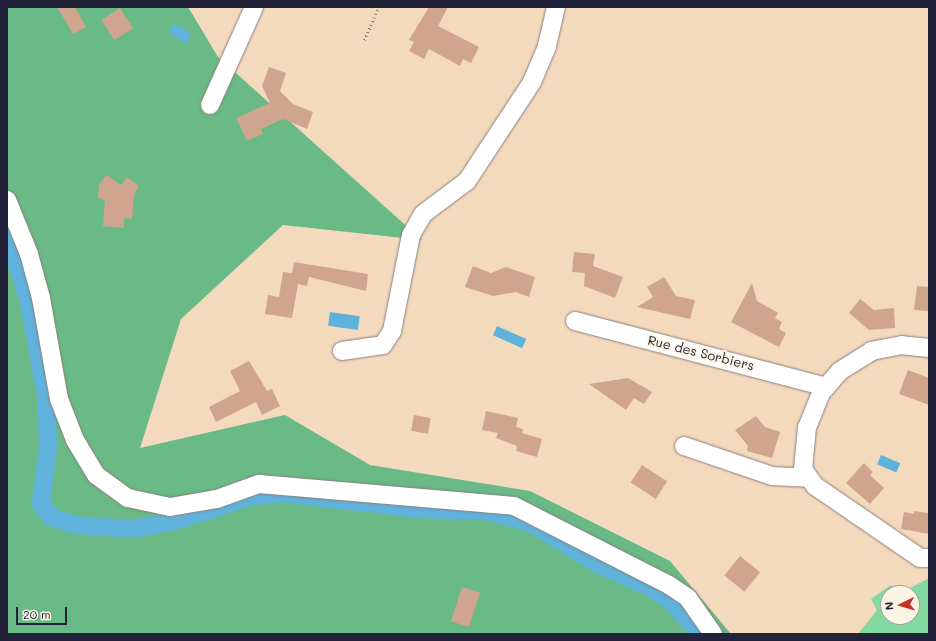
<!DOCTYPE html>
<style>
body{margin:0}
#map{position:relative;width:936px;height:641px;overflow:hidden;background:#f4dabd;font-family:Mali,sans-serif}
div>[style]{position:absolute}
.green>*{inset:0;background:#82da9f}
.forest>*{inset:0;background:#69ba86}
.water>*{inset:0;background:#5fb2db;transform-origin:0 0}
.canal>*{height:18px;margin:-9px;padding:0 9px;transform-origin:9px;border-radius:9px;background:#5fb2db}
.building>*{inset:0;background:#d0a58e;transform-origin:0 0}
.path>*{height:2.5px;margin-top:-1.25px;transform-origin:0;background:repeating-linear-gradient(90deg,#8b7e7c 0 1px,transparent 0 4px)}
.roads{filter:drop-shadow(0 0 1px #8b7e7c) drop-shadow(0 0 1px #8b7e7c)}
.minor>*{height:18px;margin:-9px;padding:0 9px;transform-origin:9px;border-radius:9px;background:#fff}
span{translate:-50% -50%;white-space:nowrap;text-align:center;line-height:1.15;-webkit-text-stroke:4px #fcf5e5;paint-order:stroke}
.street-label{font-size:13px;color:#22223b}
.frame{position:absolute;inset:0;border:8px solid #22223b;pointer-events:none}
.north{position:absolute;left:880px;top:585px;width:40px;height:40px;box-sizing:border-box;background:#fcf5e5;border:1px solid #a5a1a1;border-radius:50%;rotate:265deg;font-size:11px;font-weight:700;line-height:16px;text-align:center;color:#22223b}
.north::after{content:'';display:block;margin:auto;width:14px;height:18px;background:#c8321e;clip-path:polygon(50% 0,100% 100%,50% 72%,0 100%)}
.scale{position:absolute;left:16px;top:607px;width:51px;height:18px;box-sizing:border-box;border:2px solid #22223b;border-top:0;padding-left:5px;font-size:12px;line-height:14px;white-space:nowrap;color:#22223b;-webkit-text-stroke:3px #fcf5e5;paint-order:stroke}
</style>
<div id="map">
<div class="green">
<i style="clip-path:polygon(929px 578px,929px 634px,858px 634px,877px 610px,871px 599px,891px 585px,896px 593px,888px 593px,888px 617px,912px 617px,912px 593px,901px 593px)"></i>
</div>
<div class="forest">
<i style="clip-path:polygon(7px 7px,188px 7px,218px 57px,422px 240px,283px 225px,181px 319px,140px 448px,285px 415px,370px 465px,530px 491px,670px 561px,731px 634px,7px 634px)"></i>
</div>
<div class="water">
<i style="clip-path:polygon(174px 23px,189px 32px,188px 45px,169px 33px)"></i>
<i style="left:330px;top:312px;width:30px;height:14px;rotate:8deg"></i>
<i style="left:497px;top:326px;width:32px;height:10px;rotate:24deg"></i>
<i style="left:881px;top:455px;width:21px;height:10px;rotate:23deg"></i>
</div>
<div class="canal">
<i style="left:7px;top:229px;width:77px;rotate:73.4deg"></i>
<i style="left:29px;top:303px;width:94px;rotate:79.5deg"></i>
<i style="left:46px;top:395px;width:51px;rotate:87.8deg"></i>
<i style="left:48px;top:446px;width:58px;rotate:96.9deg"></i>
<i style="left:41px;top:504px;width:16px;rotate:52deg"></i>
<i style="left:51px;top:517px;width:25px;rotate:18deg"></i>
<i style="left:75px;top:525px;width:58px;rotate:3.9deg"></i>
<i style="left:133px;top:529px;width:43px;rotate:-10.8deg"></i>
<i style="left:175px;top:521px;width:78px;rotate:-18deg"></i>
<i style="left:249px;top:497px;width:32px;rotate:-7deg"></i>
<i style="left:281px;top:493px;width:138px;rotate:6.7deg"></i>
<i style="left:418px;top:509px;width:68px;rotate:1.7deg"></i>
<i style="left:486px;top:511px;width:47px;rotate:14.9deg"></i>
<i style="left:531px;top:523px;width:76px;rotate:31.6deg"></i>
<i style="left:596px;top:563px;width:59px;rotate:24deg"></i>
<i style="left:650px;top:587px;width:27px;rotate:34deg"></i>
<i style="left:672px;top:602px;width:43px;rotate:48.8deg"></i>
</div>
<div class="building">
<i style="clip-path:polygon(57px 7px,75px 7px,86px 27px,73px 34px)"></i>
<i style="clip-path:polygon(429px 7px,448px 7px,438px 26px,479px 47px,471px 63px,463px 59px,460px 66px,429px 49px,424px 59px,409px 51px,414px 42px,409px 40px)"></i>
<i style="left:120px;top:8px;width:24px;height:22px;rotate:57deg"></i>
<i style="clip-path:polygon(269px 67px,286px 73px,280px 91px,293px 104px,313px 112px,307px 129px,283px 119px,261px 129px,263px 134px,247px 141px,236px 118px,270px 103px,262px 86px)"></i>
<i style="clip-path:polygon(107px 175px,121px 185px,127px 177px,139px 186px,134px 195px,132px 219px,124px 218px,124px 228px,103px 226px,105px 200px,98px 198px,99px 184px)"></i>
<i style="clip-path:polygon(574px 252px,595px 254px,593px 266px,623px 277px,615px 298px,584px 286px,585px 273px,572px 272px)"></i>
<i style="clip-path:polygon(294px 262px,368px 274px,366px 291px,309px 277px,307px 286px,298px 284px,292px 318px,265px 314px,268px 295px,279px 297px,283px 272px,292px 273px)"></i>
<i style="clip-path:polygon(473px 266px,491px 273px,506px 267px,535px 277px,529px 297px,516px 292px,493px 296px,465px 287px)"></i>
<i style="clip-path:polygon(664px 277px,676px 296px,695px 300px,690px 319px,637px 307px,653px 297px,647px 287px)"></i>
<i style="clip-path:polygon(752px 283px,757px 301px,778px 313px,775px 318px,782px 322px,779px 329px,786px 333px,779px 347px,731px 322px)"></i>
<i style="clip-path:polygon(917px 286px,929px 287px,929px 311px,914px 310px)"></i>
<i style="clip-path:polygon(860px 299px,874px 310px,894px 308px,895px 328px,869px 330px,849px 313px)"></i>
<i style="clip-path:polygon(249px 361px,267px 391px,272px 389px,280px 406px,262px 415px,256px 402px,216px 422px,209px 407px,240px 391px,230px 371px)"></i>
<i style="clip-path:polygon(908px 370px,929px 378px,929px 405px,899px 394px)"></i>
<i style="clip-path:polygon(628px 378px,652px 392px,644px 404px,634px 398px,626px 410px,589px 384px)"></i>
<i style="clip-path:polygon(486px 411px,518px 418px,516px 427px,523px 429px,522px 433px,542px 439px,537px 457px,516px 451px,517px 446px,496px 438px,498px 433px,482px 430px)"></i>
<i style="left:414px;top:415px;width:17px;height:16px;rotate:10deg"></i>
<i style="clip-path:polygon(756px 416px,765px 427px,780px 432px,772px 458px,747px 451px,748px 446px,735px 430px)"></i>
<i style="clip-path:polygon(864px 463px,873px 472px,870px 475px,884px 488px,870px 504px,846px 483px)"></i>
<i style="left:642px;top:465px;width:30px;height:21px;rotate:33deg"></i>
<i style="clip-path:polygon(914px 511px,929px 513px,929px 534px,901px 529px,904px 512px,914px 514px)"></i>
<i style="left:740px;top:556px;width:26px;height:25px;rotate:39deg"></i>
<i style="left:462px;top:587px;width:19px;height:36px;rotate:18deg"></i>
</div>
<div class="path">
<i style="left:364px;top:40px;width:36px;rotate:-66deg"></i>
</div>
<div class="roads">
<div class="minor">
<i style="left:210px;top:105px;width:107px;rotate:-65.8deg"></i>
<i style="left:7px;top:200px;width:58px;rotate:67.8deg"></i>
<i style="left:29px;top:254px;width:46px;rotate:74.7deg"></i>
<i style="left:41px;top:298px;width:103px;rotate:79.9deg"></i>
<i style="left:59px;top:399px;width:44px;rotate:68.7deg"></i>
<i style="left:75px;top:440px;width:41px;rotate:59deg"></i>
<i style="left:96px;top:475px;width:39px;rotate:36deg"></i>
<i style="left:128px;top:498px;width:43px;rotate:12.1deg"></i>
<i style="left:170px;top:507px;width:48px;rotate:-9.7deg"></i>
<i style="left:217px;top:499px;width:45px;rotate:-19.7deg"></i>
<i style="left:259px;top:484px;width:256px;rotate:4.9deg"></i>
<i style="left:514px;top:506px;width:174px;rotate:27deg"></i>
<i style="left:669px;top:585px;width:23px;rotate:34deg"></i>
<i style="left:688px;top:598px;width:44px;rotate:55.2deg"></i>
<i style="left:575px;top:321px;width:260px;rotate:14.7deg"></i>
<i style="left:929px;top:348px;width:27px;rotate:-174deg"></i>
<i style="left:902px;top:345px;width:31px;rotate:169deg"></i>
<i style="left:872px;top:351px;width:38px;rotate:148deg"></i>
<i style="left:840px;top:371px;width:29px;rotate:131deg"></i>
<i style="left:821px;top:393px;width:37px;rotate:112deg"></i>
<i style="left:807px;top:427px;width:42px;rotate:95.4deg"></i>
<i style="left:803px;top:469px;width:21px;rotate:55deg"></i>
<i style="left:815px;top:486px;width:127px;rotate:34.4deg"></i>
<i style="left:920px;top:558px;width:9px"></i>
<i style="left:342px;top:351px;width:41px;rotate:-8.3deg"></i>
<i style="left:383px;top:345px;width:17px;rotate:-57deg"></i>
<i style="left:392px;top:331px;width:98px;rotate:-78.8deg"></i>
<i style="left:411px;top:235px;width:24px;rotate:-60deg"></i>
<i style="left:423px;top:214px;width:55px;rotate:-36.9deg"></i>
<i style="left:467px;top:181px;width:118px;rotate:-56.7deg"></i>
<i style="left:532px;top:82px;width:39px;rotate:-67deg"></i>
<i style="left:547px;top:46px;width:40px;rotate:-77deg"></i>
<i style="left:684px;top:446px;width:93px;rotate:18.8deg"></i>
<i style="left:772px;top:476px;width:35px;rotate:3deg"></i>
</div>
</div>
<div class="street-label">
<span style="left:701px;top:353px;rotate:14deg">Rue des Sorbiers</span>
</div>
<div class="frame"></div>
<div class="north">N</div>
<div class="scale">20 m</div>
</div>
